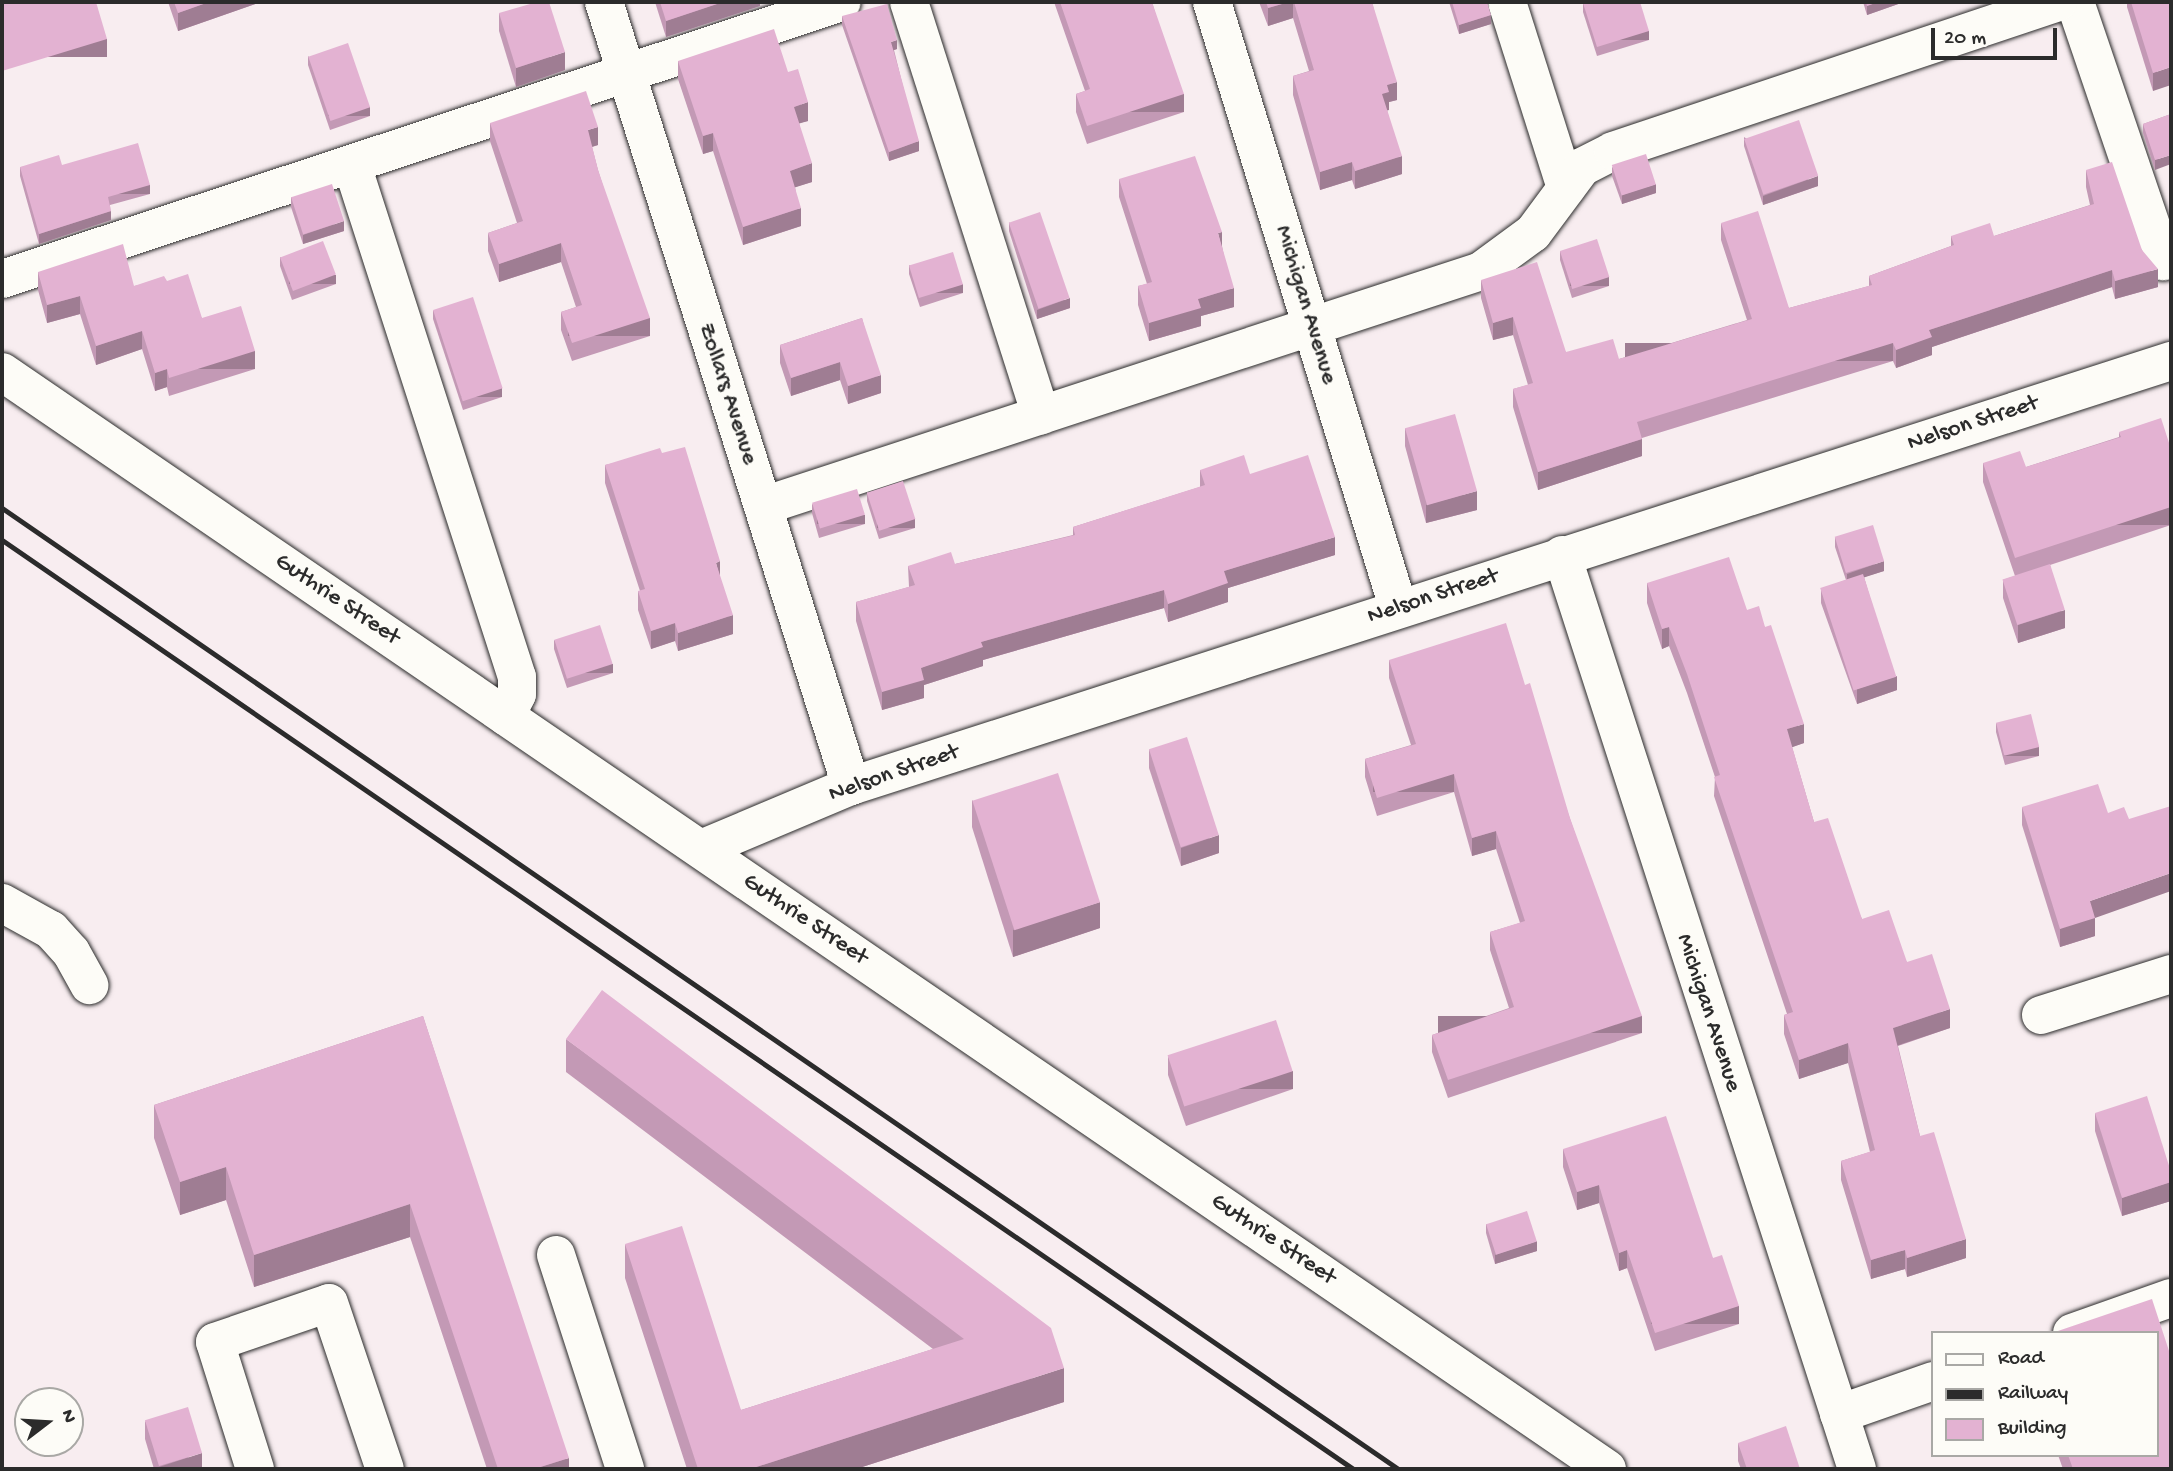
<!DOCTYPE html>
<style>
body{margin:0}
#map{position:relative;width:2173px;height:1471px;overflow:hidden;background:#f8edf0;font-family:"Gochi Hand",sans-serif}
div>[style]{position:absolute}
.roads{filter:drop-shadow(0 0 2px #2b2b2b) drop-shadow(0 0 2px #2b2b2b)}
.minor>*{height:38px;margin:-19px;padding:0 19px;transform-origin:19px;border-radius:19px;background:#fdfcf7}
.rail>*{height:5px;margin:-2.5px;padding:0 2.5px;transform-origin:2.5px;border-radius:2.5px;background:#2b2b2b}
.wall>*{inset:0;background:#c399b5}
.shaded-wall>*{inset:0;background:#9f7d93;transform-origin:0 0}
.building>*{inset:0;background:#e3b2d2;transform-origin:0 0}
span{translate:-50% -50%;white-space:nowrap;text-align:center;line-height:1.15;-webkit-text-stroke:6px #fdfcf7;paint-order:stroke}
.street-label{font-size:24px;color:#2b2b2b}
.frame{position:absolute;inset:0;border:4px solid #2b2b2b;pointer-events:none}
.legend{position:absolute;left:1931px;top:1331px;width:228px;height:126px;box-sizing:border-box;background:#fdfcf7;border:2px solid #a9a8a5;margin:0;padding:9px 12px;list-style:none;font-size:21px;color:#2b2b2b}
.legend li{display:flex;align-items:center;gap:14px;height:35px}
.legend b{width:35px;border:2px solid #a9a8a5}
.north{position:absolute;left:14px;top:1387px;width:70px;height:70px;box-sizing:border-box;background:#fdfcf7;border:2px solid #a9a8a5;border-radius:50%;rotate:73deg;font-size:19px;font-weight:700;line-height:28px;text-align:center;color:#2b2b2b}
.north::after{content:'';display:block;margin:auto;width:24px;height:32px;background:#2b2b2b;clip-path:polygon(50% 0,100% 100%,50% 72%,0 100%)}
.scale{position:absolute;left:1931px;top:28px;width:126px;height:32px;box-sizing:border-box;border:4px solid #2b2b2b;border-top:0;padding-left:9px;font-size:21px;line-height:24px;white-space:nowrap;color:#2b2b2b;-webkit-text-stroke:5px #fdfcf7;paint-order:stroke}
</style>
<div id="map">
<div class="roads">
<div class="minor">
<i style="left:604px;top:2px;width:822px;rotate:72.51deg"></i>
<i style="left:909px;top:2px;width:434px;rotate:72.3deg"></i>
<i style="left:1212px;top:2px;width:633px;rotate:72.91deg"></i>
<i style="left:1507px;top:2px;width:195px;rotate:72.4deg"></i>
<i style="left:2075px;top:2px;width:274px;rotate:71.2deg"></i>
<i style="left:352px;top:165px;width:538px;rotate:72.14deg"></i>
<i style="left:517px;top:677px;width:17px;rotate:90deg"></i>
<i style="left:517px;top:694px;width:25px;rotate:117deg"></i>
<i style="left:2px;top:279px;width:884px;rotate:-18.25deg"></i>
<i style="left:2px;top:372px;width:1944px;rotate:34.35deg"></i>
<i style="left:763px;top:506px;width:755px;rotate:-18.12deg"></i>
<i style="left:1481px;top:271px;width:64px;rotate:-36.2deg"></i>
<i style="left:1533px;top:233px;width:82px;rotate:-53.4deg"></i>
<i style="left:1582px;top:167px;width:35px;rotate:-27deg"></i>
<i style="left:1613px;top:151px;width:469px;rotate:-18.5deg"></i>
<i style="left:1562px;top:555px;width:960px;rotate:72.11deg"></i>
<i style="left:701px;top:849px;width:163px;rotate:-22.8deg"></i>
<i style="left:851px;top:786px;width:1387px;rotate:-17.85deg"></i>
<i style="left:2px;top:903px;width:56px;rotate:28.9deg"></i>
<i style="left:51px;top:930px;width:30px;rotate:48deg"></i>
<i style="left:71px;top:952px;width:38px;rotate:61deg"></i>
<i style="left:2041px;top:1015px;width:136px;rotate:-17.5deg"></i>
<i style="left:556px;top:1255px;width:225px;rotate:72.1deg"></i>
<i style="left:2072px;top:1333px;width:105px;rotate:-19.5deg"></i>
<i style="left:1839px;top:1414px;width:100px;rotate:-19.3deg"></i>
<i style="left:255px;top:1469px;width:133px;rotate:-107.5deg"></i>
<i style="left:215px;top:1342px;width:120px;rotate:-18.9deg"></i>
<i style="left:329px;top:1303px;width:175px;rotate:71.4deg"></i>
</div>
</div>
<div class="rail">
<i style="left:2px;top:508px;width:1695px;rotate:34.54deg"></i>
<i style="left:2px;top:540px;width:1640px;rotate:34.51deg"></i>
</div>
<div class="wall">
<i style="clip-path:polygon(168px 2px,261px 2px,178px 31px)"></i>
<i style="clip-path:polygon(655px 2px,760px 2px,760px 6px,666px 37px)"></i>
<i style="clip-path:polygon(1054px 2px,1152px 2px,1184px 112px,1087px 144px,1076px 112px,1076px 94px,1085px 91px)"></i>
<i style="clip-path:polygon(1259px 2px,1372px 2px,1397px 100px,1389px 102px,1389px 110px,1387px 110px,1402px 174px,1355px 189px,1352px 180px,1320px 190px,1293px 95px,1293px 76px,1309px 71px,1293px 18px,1268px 26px)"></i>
<i style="clip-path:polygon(1449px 2px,1487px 2px,1491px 24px,1459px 34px)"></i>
<i style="clip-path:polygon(1863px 2px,1904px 2px,1867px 15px)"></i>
<i style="clip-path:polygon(2127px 2px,2171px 2px,2153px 91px,2127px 7px)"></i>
<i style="clip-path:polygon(1583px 3px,1649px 40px,1597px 56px,1583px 12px)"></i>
<i style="clip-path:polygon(499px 13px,565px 70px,516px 87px,499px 31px)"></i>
<i style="clip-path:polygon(842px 16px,897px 49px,894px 50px,919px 151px,889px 161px,842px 25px)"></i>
<i style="clip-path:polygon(308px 56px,370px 116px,330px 130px,308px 65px)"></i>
<i style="clip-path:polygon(678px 61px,788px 72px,808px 121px,799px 123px,812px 182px,795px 187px,801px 226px,743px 245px,713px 151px,703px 154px,678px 79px)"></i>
<i style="clip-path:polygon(2171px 114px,2155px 170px,2143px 133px,2143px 124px)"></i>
<i style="clip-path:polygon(490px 123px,598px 145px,592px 147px,598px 170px,650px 336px,572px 361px,561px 330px,561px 312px,576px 307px,561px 262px,499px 282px,488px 251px,488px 233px,517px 223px,490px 141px)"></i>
<i style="clip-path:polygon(1744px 137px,1818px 186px,1763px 205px,1744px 146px)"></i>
<i style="clip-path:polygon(62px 165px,150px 194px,110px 205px,111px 220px,39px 244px,20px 176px,20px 167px)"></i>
<i style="clip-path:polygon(1612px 167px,1656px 193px,1622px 204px,1612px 176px)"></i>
<i style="clip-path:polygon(2086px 170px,2142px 250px,2158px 287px,2115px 299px,2112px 287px,1932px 347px,1932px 355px,1896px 368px,1893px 361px,1642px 438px,1642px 456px,1538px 490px,1513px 407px,1513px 389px,1528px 385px,1513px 335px,1493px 340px,1481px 298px,1481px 280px,1566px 352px,1619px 359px,1747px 320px,1721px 240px,1721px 223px,1789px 308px,1869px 286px,1869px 276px,1951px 246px,1951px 236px,1994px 236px,2090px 205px,2086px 187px)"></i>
<i style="clip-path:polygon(1119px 179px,1222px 246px,1234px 307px,1201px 316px,1201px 326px,1149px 341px,1138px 305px,1138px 286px,1147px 284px,1119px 197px)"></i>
<i style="clip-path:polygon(291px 197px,344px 231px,303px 244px,291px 207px)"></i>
<i style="clip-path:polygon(1009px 222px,1070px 308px,1037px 319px,1009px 231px)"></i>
<i style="clip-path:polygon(1560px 251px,1609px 286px,1572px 298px,1560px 260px)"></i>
<i style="clip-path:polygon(280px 257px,336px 284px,292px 300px,280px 266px)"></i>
<i style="clip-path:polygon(909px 265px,963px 293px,920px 307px,909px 274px)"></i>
<i style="clip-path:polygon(38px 272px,134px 286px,167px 281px,202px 318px,255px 369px,169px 396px,167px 387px,155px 391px,142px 349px,96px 365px,80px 314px,47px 323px,38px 290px)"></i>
<i style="clip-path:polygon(433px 310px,502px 397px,463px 410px,433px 319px)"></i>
<i style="clip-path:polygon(862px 318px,881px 393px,848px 404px,840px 380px,791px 396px,780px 363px,780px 345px)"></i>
<i style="clip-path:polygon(1405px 428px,1477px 510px,1426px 523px,1405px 446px)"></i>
<i style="clip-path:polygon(2119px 432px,2171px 525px,2050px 565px,2065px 628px,2018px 643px,2003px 598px,2003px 580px,2015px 576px,1983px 482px,1983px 463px,2026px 467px,2119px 437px)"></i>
<i style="clip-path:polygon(662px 453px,720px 578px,733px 634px,678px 651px,675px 641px,651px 649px,638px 610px,638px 591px,640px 591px,605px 483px,605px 465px)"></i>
<i style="clip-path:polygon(1200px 470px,1250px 474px,1335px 555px,1228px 588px,1228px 602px,1168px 622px,1164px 608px,983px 660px,983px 666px,924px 685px,924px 698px,882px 710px,856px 621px,856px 602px,909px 587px,908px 566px,955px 564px,1073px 535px,1073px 527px,1200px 487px)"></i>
<i style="clip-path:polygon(867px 492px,915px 528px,879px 539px,867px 501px)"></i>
<i style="clip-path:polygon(812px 504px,865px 524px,819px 538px,812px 513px)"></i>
<i style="clip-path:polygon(1835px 537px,1884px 571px,1864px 577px,1897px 690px,1857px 704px,1821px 603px,1821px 589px,1846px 580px,1835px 547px)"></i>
<i style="clip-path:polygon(1647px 583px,1747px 610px,1765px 627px,1804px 743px,1792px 747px,1814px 822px,1862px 919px,1907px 962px,1950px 1028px,1898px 1046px,1920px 1136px,1966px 1258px,1907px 1277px,1905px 1269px,1871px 1279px,1841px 1180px,1841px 1161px,1870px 1152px,1848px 1063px,1799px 1079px,1784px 1034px,1784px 1015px,1787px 1014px,1714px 796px,1715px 777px,1687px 693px,1669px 646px,1662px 649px,1647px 603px)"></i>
<i style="clip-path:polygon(554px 640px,613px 673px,567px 688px,554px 649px)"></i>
<i style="clip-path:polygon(1389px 660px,1525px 685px,1642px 1033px,1448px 1098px,1432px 1052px,1432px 1035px,1509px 1008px,1490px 950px,1490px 932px,1520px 923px,1496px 849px,1472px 856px,1454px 792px,1377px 816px,1365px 777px,1365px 759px,1411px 745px,1389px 678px)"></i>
<i style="clip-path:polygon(1996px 723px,2039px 756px,2005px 765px,1996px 732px)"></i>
<i style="clip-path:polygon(1149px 749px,1219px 853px,1181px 866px,1149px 768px)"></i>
<i style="clip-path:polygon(972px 800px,1100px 928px,1013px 957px,972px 827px)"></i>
<i style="clip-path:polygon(2022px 807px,2095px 918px,2095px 936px,2060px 947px,2022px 825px)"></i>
<i style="clip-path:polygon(423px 1016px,569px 1469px,487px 1469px,410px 1237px,254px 1287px,226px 1200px,180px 1215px,154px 1138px,154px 1105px)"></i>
<i style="clip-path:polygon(566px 1039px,1064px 1402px,856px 1469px,687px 1469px,625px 1278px,625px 1244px,741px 1410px,933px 1349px,566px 1072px)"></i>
<i style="clip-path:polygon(1168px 1057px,1293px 1089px,1186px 1126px,1168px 1075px)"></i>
<i style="clip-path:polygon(2095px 1113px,2171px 1172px,2171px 1201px,2122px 1216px,2095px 1131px)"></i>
<i style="clip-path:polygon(1563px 1149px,1713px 1258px,1739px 1324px,1655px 1351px,1627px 1268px,1619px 1271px,1599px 1203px,1577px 1210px,1563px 1167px)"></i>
<i style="clip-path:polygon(1486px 1224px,1537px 1251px,1495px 1264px,1486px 1233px)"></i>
<i style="clip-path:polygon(145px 1421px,202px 1469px,154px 1469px,145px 1439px)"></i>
<i style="clip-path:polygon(1738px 1443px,1800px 1469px,1741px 1469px,1738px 1461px)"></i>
<i style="clip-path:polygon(2058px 1455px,2157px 1455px,2171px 1469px,2063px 1469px)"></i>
</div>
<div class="shaded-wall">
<i style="clip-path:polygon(209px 2px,261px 2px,178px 31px,178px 13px)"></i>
<i style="clip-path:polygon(723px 2px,760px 2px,760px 6px,666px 37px,666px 21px)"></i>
<i style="clip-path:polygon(1289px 2px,1293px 2px,1293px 18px,1268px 26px,1268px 8px)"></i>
<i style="clip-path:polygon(1878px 2px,1904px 2px,1867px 15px,1867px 6px)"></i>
<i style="clip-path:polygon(1491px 15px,1491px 24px,1459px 34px,1459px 25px)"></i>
<i style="left:1649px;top:31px;width:9px;height:54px;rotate:90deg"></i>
<i style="left:107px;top:39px;width:18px;height:110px;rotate:90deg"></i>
<i style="clip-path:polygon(897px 40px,897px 49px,891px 51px,891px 42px)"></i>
<i style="clip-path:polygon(565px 52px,565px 70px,516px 87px,516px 68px)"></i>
<i style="clip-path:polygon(2171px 67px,2171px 85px,2153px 91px,2153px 73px)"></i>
<i style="clip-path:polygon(1397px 82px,1397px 100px,1389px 102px,1389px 110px,1382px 112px,1382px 94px,1387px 85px)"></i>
<i style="left:1184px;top:94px;width:18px;height:102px;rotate:90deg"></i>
<i style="clip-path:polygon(808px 102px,808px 121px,794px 125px,794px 107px)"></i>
<i style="left:370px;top:107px;width:9px;height:42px;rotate:90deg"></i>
<i style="clip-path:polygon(598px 127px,598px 145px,588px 148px,588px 130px)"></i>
<i style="clip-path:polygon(713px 133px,713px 151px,703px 154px,703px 136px)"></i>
<i style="clip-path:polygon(919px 141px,919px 151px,889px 161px,889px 152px)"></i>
<i style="clip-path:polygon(2171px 155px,2171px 164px,2155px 170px,2155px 160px)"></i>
<i style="clip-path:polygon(1402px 156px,1402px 174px,1355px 189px,1355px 171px)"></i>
<i style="clip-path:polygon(1352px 162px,1352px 180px,1320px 190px,1320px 172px)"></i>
<i style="clip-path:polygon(812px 163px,812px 182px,790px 189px,790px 171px)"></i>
<i style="clip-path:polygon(1818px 176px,1818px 186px,1763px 205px,1763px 196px)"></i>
<i style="clip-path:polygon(1656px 184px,1656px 193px,1622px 204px,1622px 195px)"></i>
<i style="left:150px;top:185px;width:9px;height:44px;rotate:90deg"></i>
<i style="clip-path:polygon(801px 208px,801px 226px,743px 245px,743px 227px)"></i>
<i style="clip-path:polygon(111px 211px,111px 220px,39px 244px,39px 234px)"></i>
<i style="clip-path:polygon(344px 221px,344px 231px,303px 244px,303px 235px)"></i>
<i style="clip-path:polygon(1222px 232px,1222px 250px,1218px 233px)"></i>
<i style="clip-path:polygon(561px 243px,561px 262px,499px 282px,499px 264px)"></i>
<i style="clip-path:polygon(2158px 269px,2158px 287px,2115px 299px,2115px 281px)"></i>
<i style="clip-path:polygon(2112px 270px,2112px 287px,1932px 347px,1932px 355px,1896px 368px,1896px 350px,1929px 330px)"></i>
<i style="left:336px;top:275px;width:9px;height:47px;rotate:90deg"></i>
<i style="left:1609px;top:277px;width:9px;height:39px;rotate:90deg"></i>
<i style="left:963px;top:284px;width:9px;height:45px;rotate:90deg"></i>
<i style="clip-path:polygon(1234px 288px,1234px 307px,1201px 316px,1201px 326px,1149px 341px,1149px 323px,1198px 299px)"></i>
<i style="clip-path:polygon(80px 296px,80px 314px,47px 323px,47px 305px)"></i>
<i style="clip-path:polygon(1070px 298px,1070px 308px,1037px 319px,1037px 310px)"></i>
<i style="clip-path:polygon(1513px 317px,1513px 335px,1493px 340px,1493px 323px)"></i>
<i style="left:650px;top:318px;width:18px;height:82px;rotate:90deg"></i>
<i style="clip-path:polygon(142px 331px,142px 349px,96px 365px,96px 346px)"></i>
<i style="left:1893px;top:343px;width:18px;height:268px;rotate:90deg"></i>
<i style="left:255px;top:351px;width:18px;height:90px;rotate:90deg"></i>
<i style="clip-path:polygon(840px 362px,840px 380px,791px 396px,791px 378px)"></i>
<i style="clip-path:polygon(167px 369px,167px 387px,155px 391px,155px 373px)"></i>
<i style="clip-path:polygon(881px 375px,881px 393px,848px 404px,848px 386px)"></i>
<i style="left:502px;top:388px;width:9px;height:41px;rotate:90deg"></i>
<i style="clip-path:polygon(1642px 439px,1642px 456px,1538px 490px,1538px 472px)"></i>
<i style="clip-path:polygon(1477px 491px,1477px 510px,1426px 523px,1426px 505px)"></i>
<i style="left:2171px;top:507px;width:18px;height:164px;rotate:90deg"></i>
<i style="left:865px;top:515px;width:9px;height:48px;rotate:90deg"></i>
<i style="left:915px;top:519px;width:9px;height:38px;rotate:90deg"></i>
<i style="clip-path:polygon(1335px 537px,1335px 555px,1228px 588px,1228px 602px,1168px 622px,1168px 604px,1224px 571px)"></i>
<i style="clip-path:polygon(720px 561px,720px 579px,716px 563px)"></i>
<i style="clip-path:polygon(1884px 561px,1884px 571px,1847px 583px,1847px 574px)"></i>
<i style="clip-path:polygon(1164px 590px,1164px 608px,983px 660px,983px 666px,924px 685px,924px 698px,882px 710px,882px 692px,921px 668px,981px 642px)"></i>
<i style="clip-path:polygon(2065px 610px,2065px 628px,2018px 643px,2018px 625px)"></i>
<i style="clip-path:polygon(733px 615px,733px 634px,678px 651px,678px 633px)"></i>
<i style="clip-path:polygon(675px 623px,675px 641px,651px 649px,651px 631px)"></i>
<i style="clip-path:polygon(1669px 627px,1669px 646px,1662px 649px,1662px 629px)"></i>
<i style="left:613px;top:664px;width:9px;height:48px;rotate:90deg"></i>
<i style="clip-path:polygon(1897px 676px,1897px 690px,1857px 704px,1857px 689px)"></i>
<i style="clip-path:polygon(1804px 724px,1804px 743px,1787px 749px,1787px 729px)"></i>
<i style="left:2039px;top:747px;width:9px;height:35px;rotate:90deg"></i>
<i style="left:1454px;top:774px;width:18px;height:81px;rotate:90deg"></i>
<i style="clip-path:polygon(1496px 831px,1496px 849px,1472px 856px,1472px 838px)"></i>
<i style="clip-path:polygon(1219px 835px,1219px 853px,1181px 866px,1181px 848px)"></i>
<i style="clip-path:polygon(2171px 873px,2171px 891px,2095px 918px,2095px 936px,2060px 947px,2060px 929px,2090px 901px)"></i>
<i style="clip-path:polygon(1100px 902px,1100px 928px,1013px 957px,1013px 930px)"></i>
<i style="clip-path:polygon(1950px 1009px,1950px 1028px,1893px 1047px,1893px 1028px)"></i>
<i style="left:1642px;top:1016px;width:17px;height:204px;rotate:90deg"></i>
<i style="clip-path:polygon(1848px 1043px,1848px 1063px,1799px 1079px,1799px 1060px)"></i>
<i style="left:1293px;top:1071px;width:18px;height:113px;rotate:90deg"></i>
<i style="clip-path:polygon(226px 1167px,226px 1200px,180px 1215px,180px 1182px)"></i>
<i style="clip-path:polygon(2171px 1182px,2171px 1201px,2122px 1216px,2122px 1198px)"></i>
<i style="clip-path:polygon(1599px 1185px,1599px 1203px,1577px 1210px,1577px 1192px)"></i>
<i style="clip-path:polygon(410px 1204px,410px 1237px,254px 1287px,254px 1255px)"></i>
<i style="clip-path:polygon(1966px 1239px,1966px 1258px,1907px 1277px,1907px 1258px)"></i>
<i style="clip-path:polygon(1537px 1241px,1537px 1251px,1495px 1264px,1495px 1255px)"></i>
<i style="clip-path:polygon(1627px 1250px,1627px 1268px,1619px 1271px,1619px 1253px)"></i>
<i style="clip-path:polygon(1905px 1250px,1905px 1269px,1871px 1279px,1871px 1260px)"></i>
<i style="left:1739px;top:1306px;width:18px;height:88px;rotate:90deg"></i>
<i style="clip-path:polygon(1064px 1368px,1064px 1402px,856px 1469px,750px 1469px)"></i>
<i style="clip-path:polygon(202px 1453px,202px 1469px,159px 1469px,159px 1467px)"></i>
<i style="clip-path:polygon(569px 1458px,569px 1469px,534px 1469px)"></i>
</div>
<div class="building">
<i style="clip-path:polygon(2px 2px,96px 2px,107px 39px,2px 71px)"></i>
<i style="clip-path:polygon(174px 2px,209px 2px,178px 13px)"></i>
<i style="clip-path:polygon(537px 2px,549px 2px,565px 52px,516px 68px,499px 13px)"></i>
<i style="clip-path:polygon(660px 2px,723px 2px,666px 21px)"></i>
<i style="clip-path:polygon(1060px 2px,1152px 2px,1184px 94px,1087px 126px,1076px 94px,1090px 89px)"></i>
<i style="clip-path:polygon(1266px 2px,1289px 2px,1268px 8px)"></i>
<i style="clip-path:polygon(1294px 2px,1372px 2px,1397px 82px,1387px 85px,1389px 92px,1382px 94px,1402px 156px,1355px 171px,1352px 162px,1320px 172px,1293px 76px,1314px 70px)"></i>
<i style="clip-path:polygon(1452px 2px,1487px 2px,1491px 15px,1459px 25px)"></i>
<i style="clip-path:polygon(1586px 2px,1640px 2px,1649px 31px,1597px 47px,1583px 3px)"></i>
<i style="clip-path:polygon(1866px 2px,1878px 2px,1867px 6px)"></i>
<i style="clip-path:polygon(2131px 2px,2171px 2px,2171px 67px,2153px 73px)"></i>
<i style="clip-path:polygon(887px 4px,897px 40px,891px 42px,919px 141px,889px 152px,842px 16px)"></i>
<i style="clip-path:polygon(774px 29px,788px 72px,798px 69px,808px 102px,794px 107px,812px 163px,790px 171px,801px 208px,743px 227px,713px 133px,703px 136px,678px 61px)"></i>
<i style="left:348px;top:43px;width:68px;height:42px;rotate:71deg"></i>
<i style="clip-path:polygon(586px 91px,598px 127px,588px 130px,598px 170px,650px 318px,572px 343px,561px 312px,582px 305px,561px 243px,499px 264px,488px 233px,523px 221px,490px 123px)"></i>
<i style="clip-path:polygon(2171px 114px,2171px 155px,2155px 160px,2143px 124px)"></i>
<i style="left:1799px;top:120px;width:59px;height:58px;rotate:71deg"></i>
<i style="clip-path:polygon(138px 143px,150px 185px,108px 197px,111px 211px,39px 234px,20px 167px,59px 155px,62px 165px)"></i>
<i style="left:1646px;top:154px;width:32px;height:36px;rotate:72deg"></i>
<i style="clip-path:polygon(1195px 156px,1222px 232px,1218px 233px,1234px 288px,1198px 299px,1201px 308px,1149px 323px,1138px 286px,1152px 282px,1119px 179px)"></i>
<i style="clip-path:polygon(2112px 162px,2142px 250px,2158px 269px,2115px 281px,2112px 270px,1929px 330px,1932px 337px,1896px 350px,1893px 343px,1637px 422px,1642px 439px,1538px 472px,1513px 389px,1533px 383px,1513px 317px,1493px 323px,1481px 280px,1537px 262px,1566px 352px,1613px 339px,1619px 359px,1752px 319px,1721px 223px,1758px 211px,1789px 308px,1872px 285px,1869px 276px,1954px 245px,1951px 236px,1990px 223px,1994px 236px,2094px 204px,2086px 170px)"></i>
<i style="left:332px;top:184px;width:39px;height:43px;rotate:72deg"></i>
<i style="left:1040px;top:212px;width:91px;height:33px;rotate:71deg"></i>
<i style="left:1597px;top:239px;width:40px;height:39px;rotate:72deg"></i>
<i style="left:323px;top:241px;width:36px;height:46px;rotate:69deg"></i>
<i style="clip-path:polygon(123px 244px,134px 286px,164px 276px,167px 281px,188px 274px,202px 318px,241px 306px,255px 351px,169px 378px,167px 369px,155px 373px,142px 331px,96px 346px,80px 296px,47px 305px,38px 272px)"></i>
<i style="left:953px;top:252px;width:34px;height:46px;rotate:73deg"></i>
<i style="left:473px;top:297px;width:96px;height:42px;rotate:72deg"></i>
<i style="clip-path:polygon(862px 318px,881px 375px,848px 386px,840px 362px,791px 378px,780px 345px)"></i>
<i style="left:1455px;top:414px;width:80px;height:52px;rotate:74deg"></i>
<i style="clip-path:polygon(2161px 418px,2171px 449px,2171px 507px,2015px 558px,1983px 463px,2020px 451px,2026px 467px,2121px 437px,2119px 432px)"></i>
<i style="clip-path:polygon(685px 447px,720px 561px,716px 563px,733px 615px,678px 633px,675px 623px,651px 631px,638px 591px,645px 589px,605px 465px,660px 448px,662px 453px)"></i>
<i style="clip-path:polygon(1244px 455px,1250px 474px,1308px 455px,1335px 537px,1224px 571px,1228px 583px,1168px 604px,1164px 590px,981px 642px,983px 647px,921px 668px,924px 680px,882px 692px,856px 602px,915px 585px,908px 566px,951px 552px,955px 564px,1075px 535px,1073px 527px,1205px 485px,1200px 470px)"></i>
<i style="left:903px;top:481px;width:40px;height:38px;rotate:72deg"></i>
<i style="left:857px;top:489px;width:27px;height:47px;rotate:73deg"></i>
<i style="left:1873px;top:525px;width:38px;height:40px;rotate:73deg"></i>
<i style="clip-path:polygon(1729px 557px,1747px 610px,1759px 606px,1765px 627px,1771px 625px,1804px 724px,1787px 729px,1814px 822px,1828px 818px,1862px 919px,1889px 910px,1907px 962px,1932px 954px,1950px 1009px,1893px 1028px,1920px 1136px,1934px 1132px,1966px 1239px,1907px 1258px,1905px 1250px,1871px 1260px,1841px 1161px,1875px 1150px,1848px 1043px,1799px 1060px,1784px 1015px,1793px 1012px,1714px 777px,1720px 775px,1687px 674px,1669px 627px,1662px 629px,1647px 583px)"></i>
<i style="left:2050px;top:564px;width:48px;height:50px;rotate:72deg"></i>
<i style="left:1863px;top:574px;width:108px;height:45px;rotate:72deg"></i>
<i style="clip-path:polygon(1506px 623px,1525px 685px,1530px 683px,1570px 818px,1642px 1016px,1448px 1080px,1432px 1035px,1514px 1007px,1490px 932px,1525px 921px,1496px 831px,1472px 838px,1454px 774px,1377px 798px,1365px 759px,1416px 744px,1389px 660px)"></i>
<i style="left:600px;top:625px;width:41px;height:48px;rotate:72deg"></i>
<i style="left:2031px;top:714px;width:34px;height:36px;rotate:76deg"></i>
<i style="left:1187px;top:737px;width:103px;height:40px;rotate:72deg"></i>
<i style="left:1058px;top:773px;width:136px;height:90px;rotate:72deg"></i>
<i style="clip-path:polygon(2098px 784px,2108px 813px,2124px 807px,2129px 819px,2171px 806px,2171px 873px,2090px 901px,2095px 918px,2060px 929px,2022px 807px)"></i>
<i style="clip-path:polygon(602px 990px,1051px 1328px,1064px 1368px,750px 1469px,698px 1469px,625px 1244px,682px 1226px,741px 1410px,964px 1339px,566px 1039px)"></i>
<i style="clip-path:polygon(423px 1016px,569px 1458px,534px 1469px,498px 1469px,410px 1204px,254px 1255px,226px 1167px,180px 1182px,154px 1105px)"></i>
<i style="left:1276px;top:1020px;width:54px;height:114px;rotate:72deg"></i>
<i style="clip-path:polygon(2147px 1096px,2171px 1172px,2171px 1182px,2122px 1198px,2095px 1113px)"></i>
<i style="clip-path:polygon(1666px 1116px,1713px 1258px,1722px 1255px,1739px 1306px,1655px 1333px,1627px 1250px,1619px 1253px,1599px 1185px,1577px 1192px,1563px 1149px)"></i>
<i style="left:1527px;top:1211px;width:32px;height:43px;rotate:72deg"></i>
<i style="clip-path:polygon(2152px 1299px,2171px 1357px,2171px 1469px,2073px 1469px,2068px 1455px,2157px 1455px,2157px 1333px,2052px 1333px)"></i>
<i style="left:188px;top:1407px;width:48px;height:45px;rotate:73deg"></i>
<i style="clip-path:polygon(1786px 1426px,1800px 1469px,1747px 1469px,1738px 1443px)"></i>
</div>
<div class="street-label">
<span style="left:1305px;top:305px;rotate:73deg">Michigan Avenue</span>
<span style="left:727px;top:394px;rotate:72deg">Zollars Avenue</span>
<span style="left:1973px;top:424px;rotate:-18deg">Nelson Street</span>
<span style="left:1433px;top:597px;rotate:-18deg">Nelson Street</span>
<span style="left:337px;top:600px;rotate:34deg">Guthrie Street</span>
<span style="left:894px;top:774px;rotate:-19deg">Nelson Street</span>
<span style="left:805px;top:920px;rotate:34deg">Guthrie Street</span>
<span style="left:1708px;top:1013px;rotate:72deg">Michigan Avenue</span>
<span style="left:1273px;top:1240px;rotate:34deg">Guthrie Street</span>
</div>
<div class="frame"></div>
<ul class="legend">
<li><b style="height:9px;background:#fdfcf7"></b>Road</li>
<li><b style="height:9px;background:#2b2b2b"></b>Railway</li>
<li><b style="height:19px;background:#e3b2d2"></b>Building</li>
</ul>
<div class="north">N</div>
<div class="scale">20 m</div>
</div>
